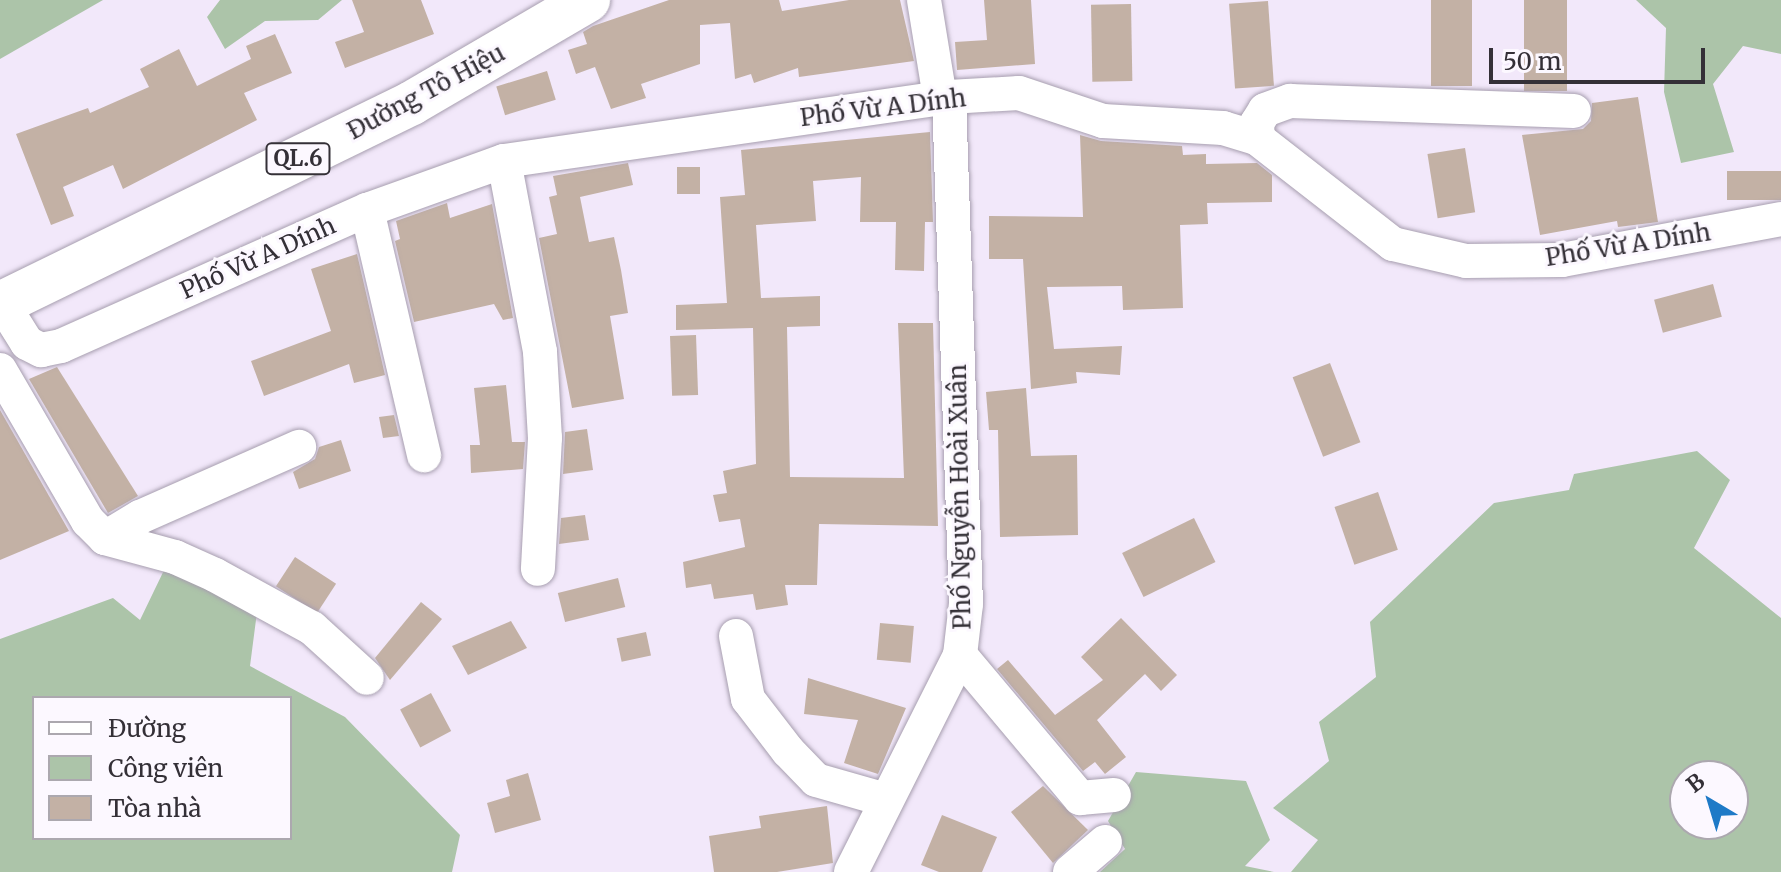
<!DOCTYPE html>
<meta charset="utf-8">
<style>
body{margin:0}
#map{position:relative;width:1781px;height:872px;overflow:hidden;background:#f2e8fa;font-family:Merriweather,serif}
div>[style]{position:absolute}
.green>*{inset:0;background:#acc4a9}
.building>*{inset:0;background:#c3b1a5;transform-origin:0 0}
.roads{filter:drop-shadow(0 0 2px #a79eaf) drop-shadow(0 0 2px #a79eaf)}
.minor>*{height:34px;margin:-17px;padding:0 17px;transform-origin:17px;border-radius:17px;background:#fff}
.highway>*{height:44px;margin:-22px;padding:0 22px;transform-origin:22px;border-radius:22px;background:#fff}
span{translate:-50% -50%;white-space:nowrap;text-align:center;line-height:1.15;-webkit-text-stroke:6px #fcf8ff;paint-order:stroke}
.shield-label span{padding:2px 6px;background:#fcf8ff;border:2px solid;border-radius:6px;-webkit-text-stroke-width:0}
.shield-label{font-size:22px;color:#343037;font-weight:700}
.street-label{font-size:24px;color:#343037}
.legend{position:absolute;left:32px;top:696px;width:260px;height:144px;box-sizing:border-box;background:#fcf8ff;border:2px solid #aca8af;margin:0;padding:10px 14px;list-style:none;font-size:24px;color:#343037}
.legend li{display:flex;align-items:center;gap:16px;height:40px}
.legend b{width:40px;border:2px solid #aca8af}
.north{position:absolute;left:1669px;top:760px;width:80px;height:80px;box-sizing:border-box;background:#fcf8ff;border:2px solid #aca8af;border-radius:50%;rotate:322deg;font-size:22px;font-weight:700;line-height:32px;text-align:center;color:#343037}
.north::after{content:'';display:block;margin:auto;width:28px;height:36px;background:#1e7ac7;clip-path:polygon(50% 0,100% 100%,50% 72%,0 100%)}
.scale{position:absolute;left:1489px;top:48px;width:216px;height:36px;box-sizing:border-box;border:4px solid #343037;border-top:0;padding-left:10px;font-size:24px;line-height:28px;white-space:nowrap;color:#343037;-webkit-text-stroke:6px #fcf8ff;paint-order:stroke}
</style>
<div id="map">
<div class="green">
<i style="clip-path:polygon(0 0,103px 0,0 59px)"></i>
<i style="clip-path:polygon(220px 0,342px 0,318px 20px,265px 21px,225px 49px,207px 17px)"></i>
<i style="clip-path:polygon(1636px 0,1781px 0,1781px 54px,1743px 46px,1713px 84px,1734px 152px,1681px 163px,1664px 92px,1666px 28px)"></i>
<i style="clip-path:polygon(evenodd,1697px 451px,1730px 480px,1694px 548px,1781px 618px,1781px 872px,1291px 872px,1318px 840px,1273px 808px,1329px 761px,1319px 722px,1376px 677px,1370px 622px,1494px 503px,1569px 490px,1574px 474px,1697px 451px,1733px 776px,1733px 824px,1685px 824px,1685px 776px,1733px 776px)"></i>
<i style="clip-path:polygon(evenodd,167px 564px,257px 612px,250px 666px,345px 717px,460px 835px,452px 872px,0 872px,0 639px,113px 598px,140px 620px,167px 564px,34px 698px,290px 698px,290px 838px,34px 838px,34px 698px)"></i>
<i style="clip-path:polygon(1136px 772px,1246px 781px,1270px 840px,1245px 866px,1274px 872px,1100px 872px,1125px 849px,1108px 821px)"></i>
</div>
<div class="building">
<i style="clip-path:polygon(352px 0,421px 0,434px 34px,345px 68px,335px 42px,364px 32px)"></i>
<i style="clip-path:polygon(669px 0,779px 0,782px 11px,849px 0,900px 0,914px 61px,799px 77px,798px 68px,754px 83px,751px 74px,735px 79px,730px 23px,700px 25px,700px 64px,641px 84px,646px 98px,611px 109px,595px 67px,576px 74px,568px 50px,587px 44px,583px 32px,593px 26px)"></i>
<i style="clip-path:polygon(984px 0,1031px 0,1035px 64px,957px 70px,955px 42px,987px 40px)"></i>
<i style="left:1431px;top:0;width:41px;height:86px"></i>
<i style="left:1524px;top:0;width:43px;height:91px"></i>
<i style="left:1268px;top:1px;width:85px;height:39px;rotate:86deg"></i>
<i style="left:1131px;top:4px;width:77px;height:40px;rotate:89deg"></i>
<i style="clip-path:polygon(275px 34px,292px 73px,244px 93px,257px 120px,123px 189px,113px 165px,63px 187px,74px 216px,51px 225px,16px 134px,88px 108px,90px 113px,149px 87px,140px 69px,179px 49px,197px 86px,251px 59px,246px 46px)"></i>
<i style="left:547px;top:71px;width:30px;height:53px;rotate:73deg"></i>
<i style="clip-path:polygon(1638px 97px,1658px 222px,1618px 227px,1617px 221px,1540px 235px,1522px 135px,1583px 129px,1591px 121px,1592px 103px)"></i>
<i style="clip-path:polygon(930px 132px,933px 222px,925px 222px,924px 271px,895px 270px,896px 222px,860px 222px,861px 177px,813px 181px,816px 221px,756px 225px,761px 298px,820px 296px,820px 326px,787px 327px,790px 477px,904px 478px,898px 323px,933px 323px,938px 526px,819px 524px,817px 585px,785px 585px,788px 605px,756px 610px,753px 594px,714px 599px,711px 584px,686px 588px,683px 562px,745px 547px,740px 519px,719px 522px,713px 495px,727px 493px,723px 471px,756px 464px,753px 328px,676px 330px,676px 305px,727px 303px,720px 197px,745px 195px,741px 150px)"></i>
<i style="clip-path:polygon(1080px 135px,1101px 141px,1182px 146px,1183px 155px,1206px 154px,1206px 164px,1257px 163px,1272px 175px,1272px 202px,1207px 203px,1208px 224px,1180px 225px,1183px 308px,1123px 310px,1122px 286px,1047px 287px,1054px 349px,1122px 346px,1120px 375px,1076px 372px,1077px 383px,1031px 389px,1023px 259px,989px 259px,989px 216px,1083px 217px)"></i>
<i style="left:1465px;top:148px;width:65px;height:38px;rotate:81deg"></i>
<i style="clip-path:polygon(628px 163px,633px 185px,580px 197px,589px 242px,614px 237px,621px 270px,628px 313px,610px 316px,624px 399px,572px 408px,539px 238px,557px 234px,549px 197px,557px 195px,553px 176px)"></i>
<i style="left:677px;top:167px;width:23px;height:27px"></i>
<i style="left:1781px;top:171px;width:29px;height:54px;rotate:90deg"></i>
<i style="clip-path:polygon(447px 203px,450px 218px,492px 204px,513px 318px,503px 320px,494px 304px,414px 322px,395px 241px,400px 239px,396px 221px)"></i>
<i style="clip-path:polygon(357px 254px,385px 375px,354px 383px,349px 364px,264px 396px,251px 361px,331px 331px,311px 269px)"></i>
<i style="left:1713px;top:284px;width:34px;height:61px;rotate:75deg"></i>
<i style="left:696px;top:335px;width:60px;height:26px;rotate:88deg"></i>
<i style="left:1330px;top:363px;width:85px;height:40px;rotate:69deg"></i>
<i style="clip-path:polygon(57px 367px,138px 496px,108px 513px,29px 379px)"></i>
<i style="clip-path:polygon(506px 385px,512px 442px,525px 442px,523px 469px,471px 473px,470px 445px,480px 445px,474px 388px)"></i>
<i style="clip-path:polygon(1026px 388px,1031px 456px,1077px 455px,1078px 535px,1000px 537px,998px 430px,989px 430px,986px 392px)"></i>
<i style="clip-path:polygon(0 410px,69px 531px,0 560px)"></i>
<i style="clip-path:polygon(394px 415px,399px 436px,383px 438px,379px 417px)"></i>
<i style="clip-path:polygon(587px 429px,593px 470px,563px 474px,565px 432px)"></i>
<i style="clip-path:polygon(341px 440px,351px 471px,299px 489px,293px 472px,315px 459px,319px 447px)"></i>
<i style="left:1378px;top:492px;width:61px;height:46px;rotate:71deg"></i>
<i style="clip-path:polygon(585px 515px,589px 540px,559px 544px,561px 518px)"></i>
<i style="left:1194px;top:518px;width:49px;height:80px;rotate:64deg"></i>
<i style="left:295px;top:557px;width:49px;height:35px;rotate:33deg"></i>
<i style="left:618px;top:578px;width:30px;height:62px;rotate:76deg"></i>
<i style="clip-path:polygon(421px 602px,442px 619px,390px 680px,375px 658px)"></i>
<i style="clip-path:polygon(1121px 618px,1177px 675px,1161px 691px,1145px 674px,1097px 720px,1126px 757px,1105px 774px,1095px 762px,1083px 771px,997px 669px,1008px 660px,1055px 715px,1103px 680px,1081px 657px)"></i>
<i style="clip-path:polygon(511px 621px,527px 648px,468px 675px,452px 646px)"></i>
<i style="left:880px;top:623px;width:34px;height:37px;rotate:5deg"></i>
<i style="left:646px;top:632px;width:24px;height:30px;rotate:78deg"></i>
<i style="clip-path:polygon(808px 678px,906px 708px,878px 774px,844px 763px,858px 720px,804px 714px)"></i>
<i style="left:431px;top:693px;width:43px;height:35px;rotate:62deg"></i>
<i style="clip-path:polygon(528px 773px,541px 820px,495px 833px,487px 803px,510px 796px,506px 780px)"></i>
<i style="clip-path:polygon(1043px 786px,1088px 830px,1053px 863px,1011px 812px)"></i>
<i style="clip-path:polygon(827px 806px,833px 863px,777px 872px,714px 872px,709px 836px,761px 828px,759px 816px)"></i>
<i style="clip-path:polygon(942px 815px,997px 837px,982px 872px,939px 872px,921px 865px)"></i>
</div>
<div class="roads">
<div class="minor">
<i style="left:924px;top:0;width:99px;rotate:80.7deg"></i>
<i style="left:1258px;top:139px;width:16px;rotate:-94deg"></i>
<i style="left:1257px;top:123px;width:15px;rotate:-58deg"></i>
<i style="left:1265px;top:110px;width:27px;rotate:-20deg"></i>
<i style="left:1290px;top:101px;width:284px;rotate:2deg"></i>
<i style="left:504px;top:161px;width:194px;rotate:79.3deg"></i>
<i style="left:540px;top:352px;width:86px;rotate:86.7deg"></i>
<i style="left:545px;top:438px;width:131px;rotate:93.1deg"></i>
<i style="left:367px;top:210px;width:252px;rotate:76.9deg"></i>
<i style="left:2px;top:303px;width:47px;rotate:58deg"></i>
<i style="left:27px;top:343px;width:16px;rotate:27deg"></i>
<i style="left:41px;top:350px;width:20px;rotate:-11deg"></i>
<i style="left:61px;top:346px;width:335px;rotate:-24deg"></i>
<i style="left:367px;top:210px;width:145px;rotate:-19.7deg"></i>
<i style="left:504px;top:161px;width:450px;rotate:-8.2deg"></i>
<i style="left:949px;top:97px;width:70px;rotate:-3.3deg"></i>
<i style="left:1019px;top:93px;width:89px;rotate:18.4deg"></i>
<i style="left:1103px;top:121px;width:120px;rotate:3.3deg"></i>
<i style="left:1223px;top:128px;width:37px;rotate:17deg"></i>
<i style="left:1258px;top:139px;width:171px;rotate:37.9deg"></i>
<i style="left:1393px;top:244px;width:75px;rotate:13.1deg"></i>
<i style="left:1466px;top:261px;width:96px;rotate:-0.6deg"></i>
<i style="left:1562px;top:260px;width:223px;rotate:-10.6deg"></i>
<i style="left:0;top:370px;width:175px;rotate:59.8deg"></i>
<i style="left:88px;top:521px;width:24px;rotate:45deg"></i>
<i style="left:105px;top:538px;width:73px;rotate:15.2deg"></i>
<i style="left:175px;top:557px;width:44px;rotate:24.2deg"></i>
<i style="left:215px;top:575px;width:111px;rotate:28.7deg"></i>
<i style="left:312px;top:628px;width:74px;rotate:42.3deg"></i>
<i style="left:105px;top:538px;width:41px;rotate:-31deg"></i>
<i style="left:140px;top:517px;width:174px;rotate:-23.8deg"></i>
<i style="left:736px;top:636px;width:64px;rotate:79.2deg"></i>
<i style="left:748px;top:699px;width:66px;rotate:52.4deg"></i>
<i style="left:788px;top:751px;width:40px;rotate:46deg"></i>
<i style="left:816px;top:780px;width:73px;rotate:15.9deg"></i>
<i style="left:960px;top:655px;width:187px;rotate:50deg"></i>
<i style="left:1080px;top:798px;width:34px;rotate:-5deg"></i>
<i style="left:851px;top:872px;width:243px;rotate:-63.3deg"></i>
<i style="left:960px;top:655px;width:51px;rotate:-83.3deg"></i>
<i style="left:966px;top:604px;width:507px;rotate:-91.92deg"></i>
<i style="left:1070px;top:872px;width:46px;rotate:-40.6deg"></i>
</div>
<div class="highway">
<i style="left:0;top:304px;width:458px;rotate:-26deg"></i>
<i style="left:412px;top:103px;width:204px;rotate:-30.3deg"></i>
</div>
</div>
<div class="shield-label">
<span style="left:298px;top:159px">QL.6</span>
</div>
<div class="street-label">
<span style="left:426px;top:92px;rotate:-28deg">Đường Tô Hiệu</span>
<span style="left:883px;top:108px;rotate:-7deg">Phố Vừ A Dính</span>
<span style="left:1628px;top:245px;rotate:-9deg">Phố Vừ A Dính</span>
<span style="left:258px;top:258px;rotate:-24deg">Phố Vừ A Dính</span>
<span style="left:960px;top:497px;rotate:-91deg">Phố Nguyễn Hoài Xuân</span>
</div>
<ul class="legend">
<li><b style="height:10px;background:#fff"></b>Đường</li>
<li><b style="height:22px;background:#acc4a9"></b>Công viên</li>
<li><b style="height:22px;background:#c3b1a5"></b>Tòa nhà</li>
</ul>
<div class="north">B</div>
<div class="scale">50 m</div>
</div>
